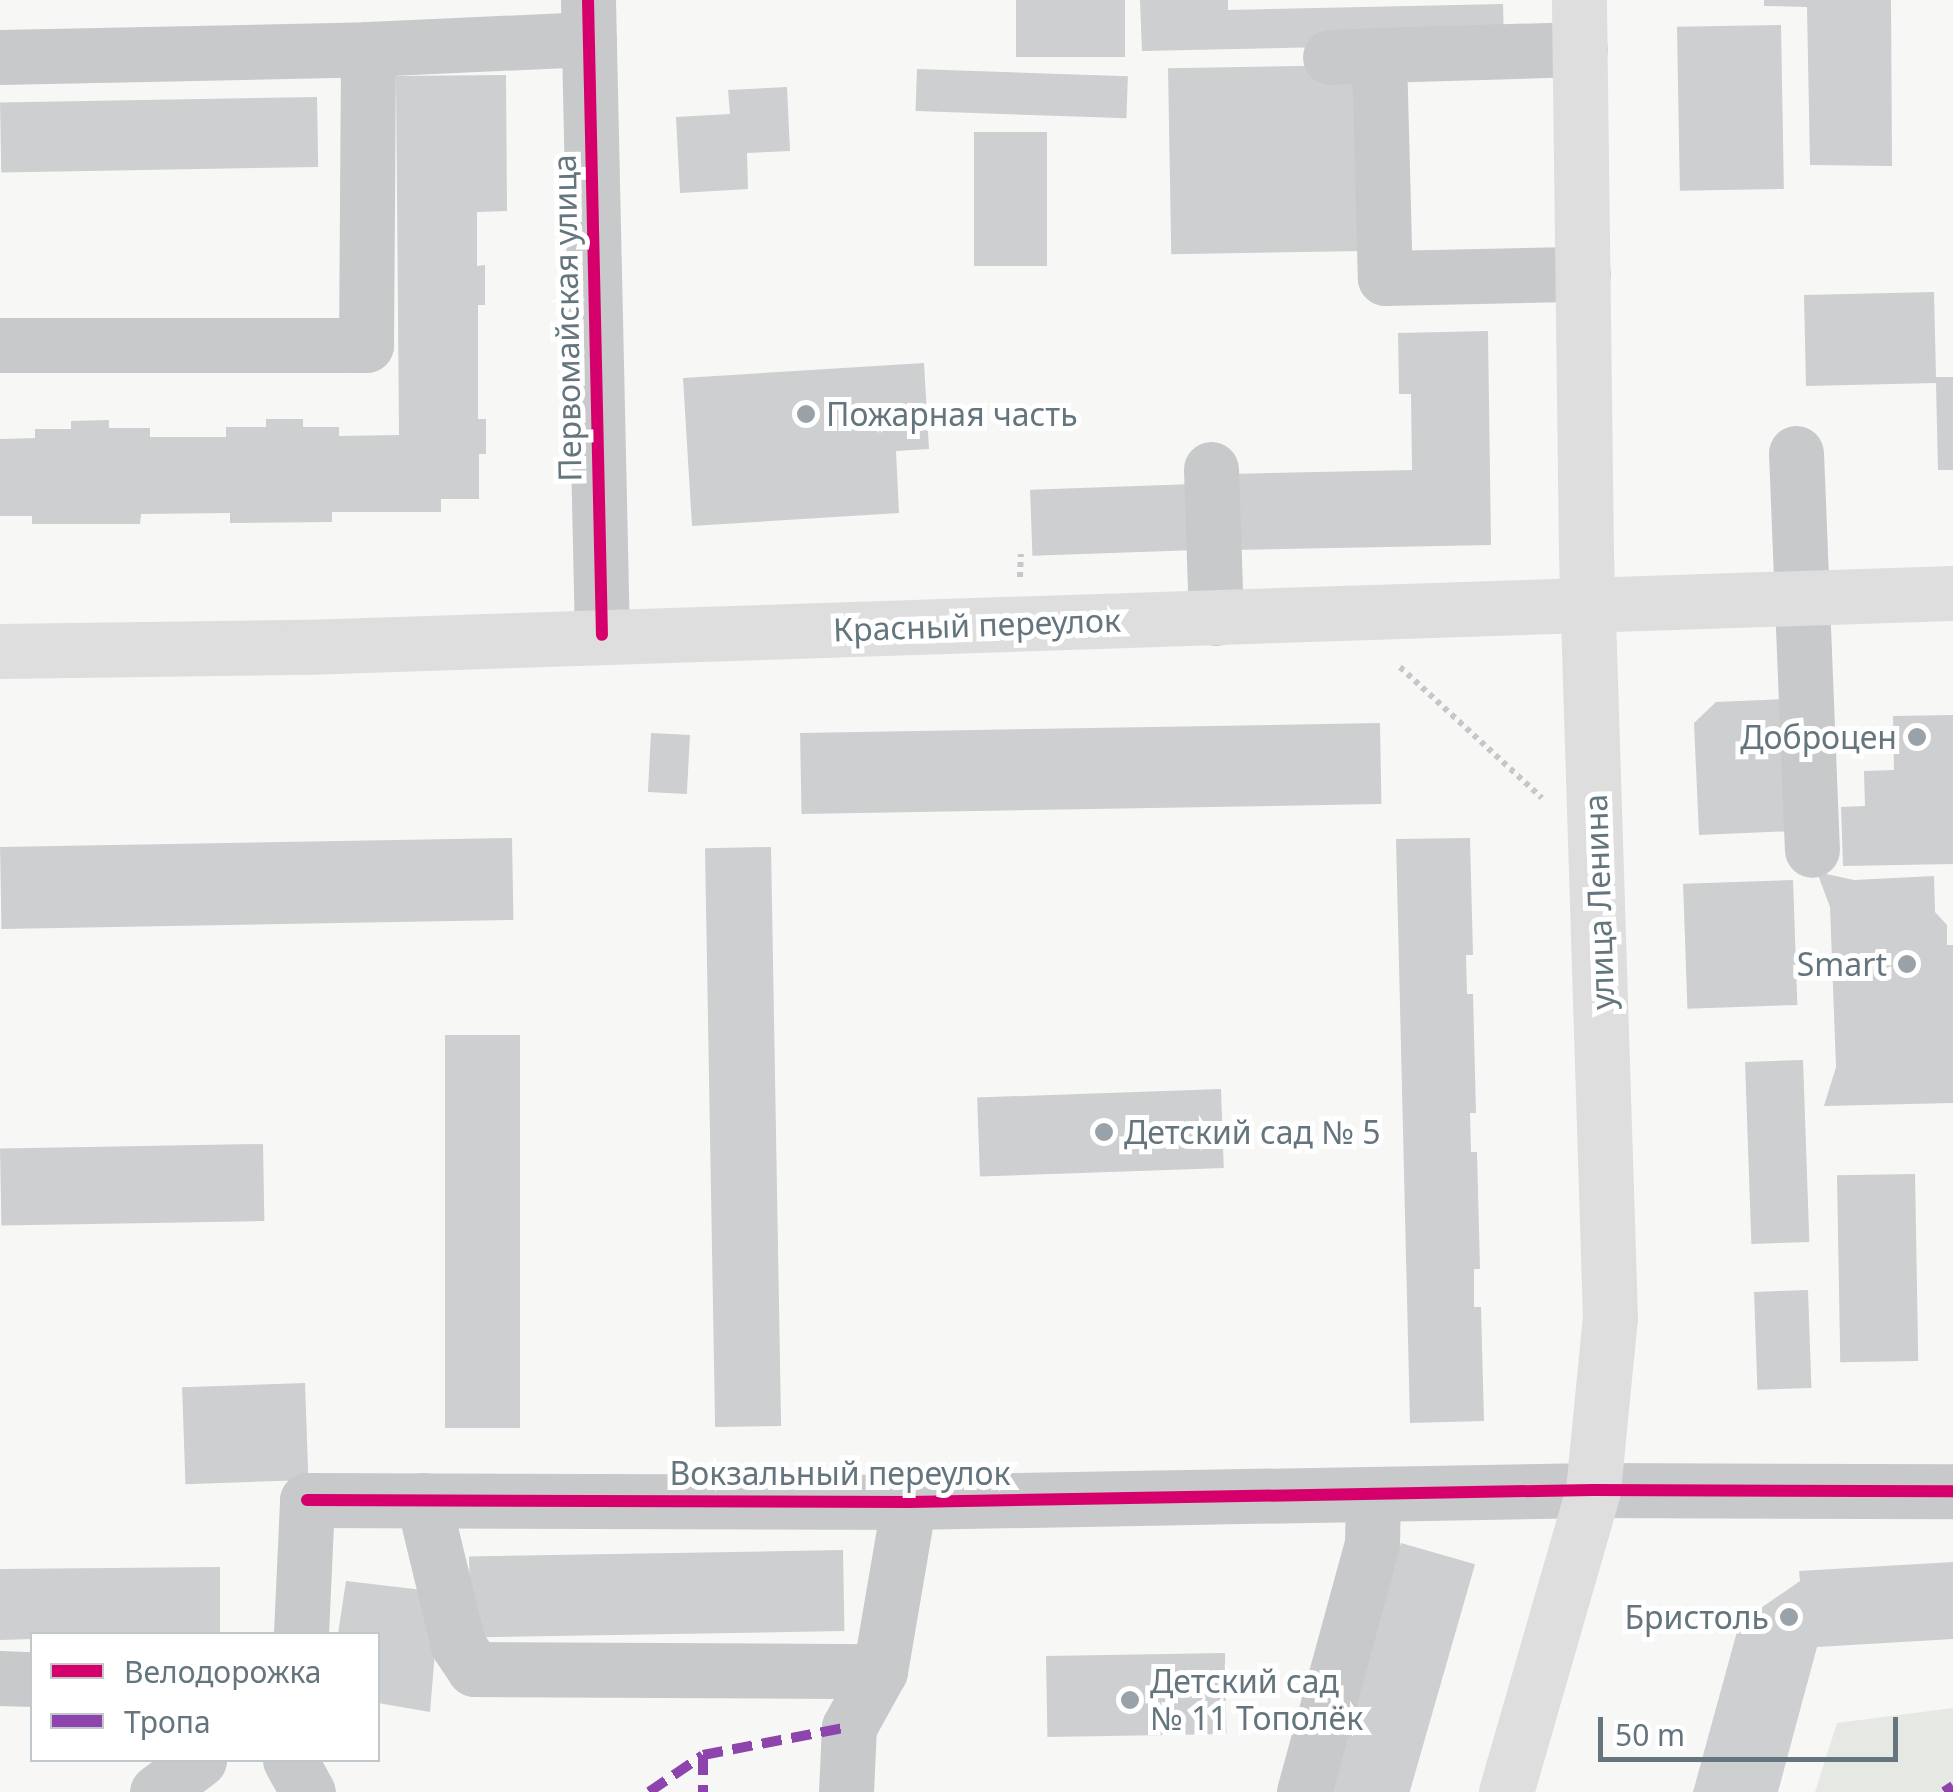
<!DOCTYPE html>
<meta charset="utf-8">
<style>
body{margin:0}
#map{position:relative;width:1953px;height:1792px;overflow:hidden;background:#f7f7f6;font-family:"Noto Sans",sans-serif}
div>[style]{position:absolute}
.green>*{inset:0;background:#e6e8e4}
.building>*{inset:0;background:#cdcfd0;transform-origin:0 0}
.path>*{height:6px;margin-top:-3px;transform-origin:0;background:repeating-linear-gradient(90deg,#c6c7c8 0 5px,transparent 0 10px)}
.minor>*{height:55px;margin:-27.5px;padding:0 27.5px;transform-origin:27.5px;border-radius:27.5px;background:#c8c9ca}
.major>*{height:55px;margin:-27.5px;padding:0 27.5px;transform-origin:27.5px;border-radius:27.5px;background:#dedede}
.quiet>*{height:10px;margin-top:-5px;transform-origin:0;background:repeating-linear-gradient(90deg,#8e44ad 0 20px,transparent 0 30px)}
.cycleway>*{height:12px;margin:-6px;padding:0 6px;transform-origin:6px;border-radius:6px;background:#d6006c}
.dots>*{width:28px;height:28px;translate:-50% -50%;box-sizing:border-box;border:5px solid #fff;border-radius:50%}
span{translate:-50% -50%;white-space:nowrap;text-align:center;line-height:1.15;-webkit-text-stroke:10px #fff;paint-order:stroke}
.street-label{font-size:32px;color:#65757e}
.poi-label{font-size:32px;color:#65757e}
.left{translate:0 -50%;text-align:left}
.right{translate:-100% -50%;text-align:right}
.legend{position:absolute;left:30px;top:1632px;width:350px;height:130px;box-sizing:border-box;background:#fff;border:2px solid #c1c8cb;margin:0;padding:12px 18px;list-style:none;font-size:30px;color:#65757e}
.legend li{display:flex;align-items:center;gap:20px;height:50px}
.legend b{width:50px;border:2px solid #c1c8cb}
.scale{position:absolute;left:1598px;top:1717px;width:300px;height:45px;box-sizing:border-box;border:5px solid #65757e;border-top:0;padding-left:12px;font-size:30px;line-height:35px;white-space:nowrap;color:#65757e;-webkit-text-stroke:8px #fff;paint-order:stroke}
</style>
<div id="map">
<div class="green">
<i style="clip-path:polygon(1953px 1708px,1953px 1792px,1815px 1792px,1837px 1723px)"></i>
</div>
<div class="building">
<i style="left:1016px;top:0;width:109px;height:57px"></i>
<i style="clip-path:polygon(1140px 0,1228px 0,1228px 10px,1503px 4px,1504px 43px,1142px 51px)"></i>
<i style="clip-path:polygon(1764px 0,1891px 0,1892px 166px,1810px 165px,1807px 7px,1764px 6px)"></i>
<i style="left:1781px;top:25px;width:164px;height:104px;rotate:89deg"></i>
<i style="left:1359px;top:65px;width:186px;height:191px;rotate:89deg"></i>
<i style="left:917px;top:69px;width:211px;height:42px;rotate:2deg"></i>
<i style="clip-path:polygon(506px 75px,507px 211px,477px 212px,477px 266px,485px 265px,485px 305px,478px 305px,478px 419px,486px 419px,486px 454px,479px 454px,479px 499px,441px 499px,441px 512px,332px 512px,332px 522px,230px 523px,230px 513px,141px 514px,140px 524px,32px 524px,32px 516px,0 516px,0 439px,35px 438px,35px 429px,71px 429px,71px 421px,109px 420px,109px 428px,150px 428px,150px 437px,226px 437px,226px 427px,266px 427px,266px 419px,303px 419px,303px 427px,339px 427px,339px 436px,399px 435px,396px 76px)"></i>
<i style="clip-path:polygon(787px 87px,790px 151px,747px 153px,748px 189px,680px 193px,676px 117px,730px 114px,728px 90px)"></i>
<i style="left:317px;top:97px;width:70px;height:317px;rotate:89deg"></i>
<i style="left:974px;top:132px;width:73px;height:134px"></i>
<i style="clip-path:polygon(1934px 292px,1936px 377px,1953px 377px,1953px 470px,1938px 470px,1936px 383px,1806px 386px,1804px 295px)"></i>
<i style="clip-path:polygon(1488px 331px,1491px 545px,1231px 550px,1229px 474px,1412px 470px,1411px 394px,1399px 394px,1398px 333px)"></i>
<i style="clip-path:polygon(924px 363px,929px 449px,896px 451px,899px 513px,692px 526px,683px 378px)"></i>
<i style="left:1195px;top:484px;width:66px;height:165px;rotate:88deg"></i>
<i style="clip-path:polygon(1789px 699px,1794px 831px,1699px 835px,1694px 723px,1716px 702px)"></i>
<i style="clip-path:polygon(1953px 715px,1953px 864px,1843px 866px,1841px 807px,1865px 806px,1864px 771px,1894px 770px,1893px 716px)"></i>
<i style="left:1380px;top:723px;width:81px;height:580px;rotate:89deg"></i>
<i style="left:651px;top:733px;width:39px;height:59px;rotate:3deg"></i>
<i style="left:512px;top:838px;width:82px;height:512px;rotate:89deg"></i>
<i style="clip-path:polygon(1470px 838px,1473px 955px,1466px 955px,1467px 994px,1473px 994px,1476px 1113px,1470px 1113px,1471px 1152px,1477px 1152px,1480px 1269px,1474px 1269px,1474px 1307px,1481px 1307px,1484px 1421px,1410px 1423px,1396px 839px)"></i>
<i style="left:771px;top:847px;width:579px;height:66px;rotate:89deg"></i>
<i style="clip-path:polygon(1817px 872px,1854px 880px,1934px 876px,1935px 912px,1947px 925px,1947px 945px,1953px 945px,1953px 1103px,1824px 1106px,1836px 1067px,1830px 907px)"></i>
<i style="left:1793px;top:880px;width:125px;height:110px;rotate:88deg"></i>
<i style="left:520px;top:1035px;width:393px;height:75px;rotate:90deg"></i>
<i style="left:1803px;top:1060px;width:182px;height:58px;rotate:88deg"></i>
<i style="left:1221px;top:1089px;width:79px;height:244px;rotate:88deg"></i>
<i style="left:263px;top:1144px;width:77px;height:263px;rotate:89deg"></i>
<i style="left:1915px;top:1174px;width:187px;height:78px;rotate:89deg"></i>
<i style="left:1808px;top:1290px;width:98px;height:54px;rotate:88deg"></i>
<i style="left:305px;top:1383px;width:97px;height:123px;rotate:88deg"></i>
<i style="left:1401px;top:1543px;width:77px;height:259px;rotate:16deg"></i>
<i style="left:843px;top:1550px;width:81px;height:374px;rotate:89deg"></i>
<i style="clip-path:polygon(1953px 1562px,1953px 1639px,1817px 1647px,1778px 1792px,1693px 1792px,1744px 1606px,1758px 1610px,1800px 1581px,1799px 1571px)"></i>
<i style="clip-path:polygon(220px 1567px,220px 1634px,32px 1634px,32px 1639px,0 1640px,0 1569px)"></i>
<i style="clip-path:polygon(346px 1581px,440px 1592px,430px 1712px,378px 1703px,378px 1634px,338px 1634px)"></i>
<i style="left:1225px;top:1653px;width:81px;height:179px;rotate:89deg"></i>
</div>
<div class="path">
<i style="left:1020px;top:577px;width:23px;rotate:-88deg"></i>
<i style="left:1400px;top:667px;width:193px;rotate:42.7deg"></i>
</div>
<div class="minor">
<i style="left:588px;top:0;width:635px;rotate:88.74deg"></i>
<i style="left:1580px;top:49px;width:201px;rotate:178.3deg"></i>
<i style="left:1379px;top:55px;width:223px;rotate:88.5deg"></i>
<i style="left:1385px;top:278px;width:198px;rotate:-1.2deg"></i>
<i style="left:0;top:57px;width:368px;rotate:-1.2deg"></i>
<i style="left:1330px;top:57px;width:49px;rotate:-2.3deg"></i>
<i style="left:0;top:345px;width:366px"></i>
<i style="left:366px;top:345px;width:296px;rotate:-89.6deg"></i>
<i style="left:368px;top:49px;width:221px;rotate:-2.6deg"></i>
<i style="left:1796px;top:453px;width:397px;rotate:87.7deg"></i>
<i style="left:1211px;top:469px;width:149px;rotate:88.1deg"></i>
<i style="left:423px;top:1500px;width:149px;rotate:76.4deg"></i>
<i style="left:458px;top:1645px;width:29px;rotate:56deg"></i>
<i style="left:474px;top:1669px;width:406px;rotate:0.3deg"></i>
<i style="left:301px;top:1634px;width:134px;rotate:-87.4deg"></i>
<i style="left:307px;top:1500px;width:602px;rotate:0.19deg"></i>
<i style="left:909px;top:1502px;width:684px;rotate:-1.01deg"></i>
<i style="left:1593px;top:1490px;width:360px;rotate:0.2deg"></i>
<i style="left:0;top:1678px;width:32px;rotate:2deg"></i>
<i style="left:290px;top:1760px;width:37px;rotate:61deg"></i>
<i style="left:157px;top:1792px;width:53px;rotate:-37.3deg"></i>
<i style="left:846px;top:1792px;width:65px;rotate:-87.4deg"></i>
<i style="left:849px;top:1727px;width:64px;rotate:-61deg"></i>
<i style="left:880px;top:1671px;width:171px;rotate:-80.3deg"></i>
<i style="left:1304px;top:1792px;width:258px;rotate:-74.7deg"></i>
<i style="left:1372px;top:1543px;width:49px;rotate:-88.8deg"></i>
</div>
<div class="major">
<i style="left:0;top:651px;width:305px;rotate:-0.8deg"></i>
<i style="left:305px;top:647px;width:1649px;rotate:-1.88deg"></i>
<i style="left:1506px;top:1792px;width:314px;rotate:-73.9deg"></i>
<i style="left:1593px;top:1490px;width:173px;rotate:-84.4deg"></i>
<i style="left:1610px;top:1318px;width:765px;rotate:-91.8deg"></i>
<i style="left:1586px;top:553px;width:553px;rotate:-90.73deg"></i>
</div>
<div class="quiet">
<i style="left:703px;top:1755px;width:37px;rotate:90deg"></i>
<i style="left:649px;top:1792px;width:65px;rotate:-34.4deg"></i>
<i style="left:703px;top:1755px;width:149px;rotate:-10.9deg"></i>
<i style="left:1944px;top:1792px;width:11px;rotate:-34deg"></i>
</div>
<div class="cycleway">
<i style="left:588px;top:0;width:635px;rotate:88.74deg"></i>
<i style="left:307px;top:1500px;width:602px;rotate:0.19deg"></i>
<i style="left:909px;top:1502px;width:684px;rotate:-1.01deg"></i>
<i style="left:1593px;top:1490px;width:360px;rotate:0.2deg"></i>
</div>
<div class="dots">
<i style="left:806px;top:414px;background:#98a2a8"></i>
<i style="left:1917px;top:737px;background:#98a2a8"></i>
<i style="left:1907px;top:964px;background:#98a2a8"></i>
<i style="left:1104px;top:1132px;background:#98a2a8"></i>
<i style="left:1789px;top:1617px;background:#98a2a8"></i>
<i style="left:1130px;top:1700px;background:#98a2a8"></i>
</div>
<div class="street-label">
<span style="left:567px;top:318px;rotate:-91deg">Первомайская улица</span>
<span style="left:977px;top:625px;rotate:-2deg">Красный переулок</span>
<span style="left:1599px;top:902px;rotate:-92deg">улица Ленина</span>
<span style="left:840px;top:1473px">Вокзальный переулок</span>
</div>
<div class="poi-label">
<span class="left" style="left:826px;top:414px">Пожарная часть</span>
<span class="right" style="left:1897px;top:737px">Доброцен</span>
<span class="right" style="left:1887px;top:964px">Smart</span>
<span class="left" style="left:1124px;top:1132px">Детский сад № 5</span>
<span class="right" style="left:1769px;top:1617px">Бристоль</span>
<span class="left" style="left:1150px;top:1700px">Детский сад<br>№ 11 Тополёк</span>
</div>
<ul class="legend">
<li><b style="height:12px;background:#d6006c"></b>Велодорожка</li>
<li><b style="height:12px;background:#8e44ad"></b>Тропа</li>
</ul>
<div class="scale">50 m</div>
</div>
